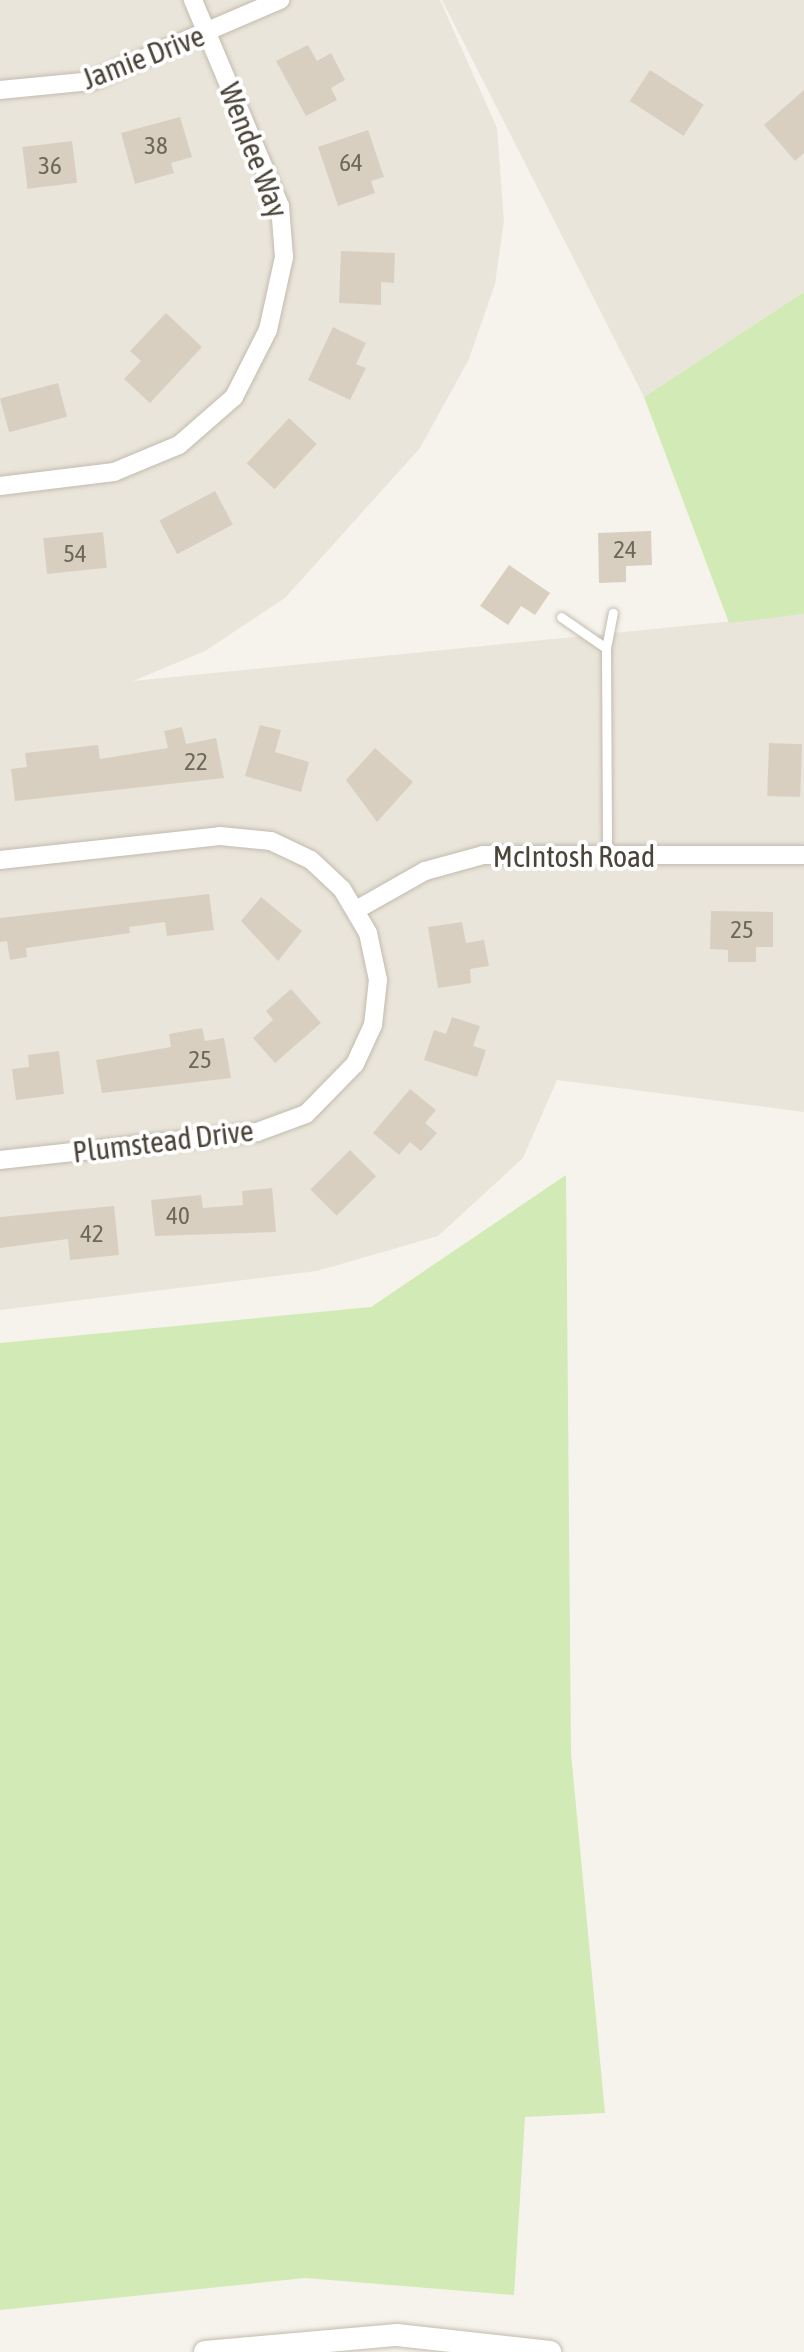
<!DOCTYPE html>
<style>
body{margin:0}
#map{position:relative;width:804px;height:2352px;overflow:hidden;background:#f6f3ec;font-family:"Asap Condensed",sans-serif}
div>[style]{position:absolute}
.residential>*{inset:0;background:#eae5da}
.green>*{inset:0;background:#d2eab5}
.building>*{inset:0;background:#d8cfc1;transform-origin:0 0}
.roads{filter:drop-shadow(0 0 2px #c2bbae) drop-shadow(0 0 2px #c2bbae)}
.service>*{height:9px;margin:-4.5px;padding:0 4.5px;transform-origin:4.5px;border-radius:4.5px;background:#fff}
.minor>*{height:18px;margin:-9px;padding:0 9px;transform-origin:9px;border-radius:9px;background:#fff}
.tertiary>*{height:22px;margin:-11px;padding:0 11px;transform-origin:11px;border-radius:11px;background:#fff}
span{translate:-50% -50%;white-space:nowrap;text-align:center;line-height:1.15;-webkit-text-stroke:8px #fff;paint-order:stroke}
.number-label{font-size:25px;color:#6e675b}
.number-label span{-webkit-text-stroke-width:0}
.street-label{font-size:30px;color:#4b4439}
</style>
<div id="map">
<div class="residential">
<i style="clip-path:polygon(0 0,440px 0,497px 128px,504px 221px,495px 284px,469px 359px,420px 448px,285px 598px,205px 651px,133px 681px,804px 614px,804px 1112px,557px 1080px,523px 1158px,438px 1236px,317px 1271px,0 1310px)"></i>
<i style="clip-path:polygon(442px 0,804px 0,804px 292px,644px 397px)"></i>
</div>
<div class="green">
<i style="clip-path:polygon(804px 292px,804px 614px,729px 623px,644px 397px)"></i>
<i style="clip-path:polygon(566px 1175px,571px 1753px,605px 2113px,525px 2117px,514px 2295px,305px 2278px,0 2310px,0 1343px,371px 1307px)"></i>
</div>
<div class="building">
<i style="clip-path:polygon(308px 45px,317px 61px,331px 53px,345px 80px,331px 88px,337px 100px,306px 116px,276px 61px)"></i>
<i style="left:650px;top:70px;width:64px;height:37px;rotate:33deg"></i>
<i style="clip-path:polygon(804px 90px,804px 153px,795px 161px,764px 125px)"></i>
<i style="clip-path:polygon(180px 117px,192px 157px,171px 163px,174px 173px,135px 184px,121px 133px)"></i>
<i style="clip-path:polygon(368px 130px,384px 177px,371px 181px,375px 193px,338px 206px,318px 147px)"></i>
<i style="left:72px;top:141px;width:42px;height:50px;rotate:83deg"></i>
<i style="clip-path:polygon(341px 251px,395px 253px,394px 283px,381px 282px,381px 305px,339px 303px)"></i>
<i style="clip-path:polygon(166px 313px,202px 347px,150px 403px,124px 379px,141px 361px,130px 351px)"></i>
<i style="clip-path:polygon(333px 327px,366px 343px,356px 364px,366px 368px,350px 400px,308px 380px)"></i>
<i style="left:58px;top:383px;width:35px;height:60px;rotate:75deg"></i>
<i style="left:289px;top:418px;width:38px;height:62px;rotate:43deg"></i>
<i style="left:215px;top:491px;width:38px;height:63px;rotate:62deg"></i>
<i style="clip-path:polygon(651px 531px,652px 565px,626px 566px,626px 582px,599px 583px,598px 533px)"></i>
<i style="left:103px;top:532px;width:36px;height:60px;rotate:84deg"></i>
<i style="clip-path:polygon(509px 565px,550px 593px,535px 615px,521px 606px,508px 625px,480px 606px)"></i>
<i style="clip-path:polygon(260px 725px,281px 730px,275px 752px,309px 762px,301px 792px,245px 776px)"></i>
<i style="clip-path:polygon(182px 727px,186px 744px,216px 738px,224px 778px,15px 801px,11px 769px,27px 767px,25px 753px,98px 745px,100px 759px,168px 748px,164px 731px)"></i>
<i style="left:769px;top:743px;width:33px;height:53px;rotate:2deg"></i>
<i style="clip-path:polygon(375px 748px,413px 782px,377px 822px,346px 780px)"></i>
<i style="clip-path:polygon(209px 894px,214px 930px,167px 936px,165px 922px,129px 927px,130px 933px,26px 948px,27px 957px,10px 960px,7px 941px,0 942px,0 918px)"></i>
<i style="clip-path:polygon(261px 897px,302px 931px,278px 961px,241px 921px)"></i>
<i style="clip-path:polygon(711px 911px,773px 912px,773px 947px,756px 947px,756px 962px,728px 962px,728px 950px,710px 949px)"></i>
<i style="clip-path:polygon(462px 922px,466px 943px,484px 940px,489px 966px,470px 969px,471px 983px,438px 988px,428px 927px)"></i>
<i style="clip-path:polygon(291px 989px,321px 1023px,275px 1063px,253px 1038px,273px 1020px,266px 1011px)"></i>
<i style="clip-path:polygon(452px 1017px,480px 1026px,473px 1046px,486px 1050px,477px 1077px,424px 1060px,434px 1030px,446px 1034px)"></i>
<i style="clip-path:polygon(202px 1028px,205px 1041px,224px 1038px,231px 1078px,102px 1093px,96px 1060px,171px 1047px,169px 1034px)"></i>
<i style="clip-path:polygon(59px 1051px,64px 1094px,16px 1100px,12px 1069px,29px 1067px,28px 1055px)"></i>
<i style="clip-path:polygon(410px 1089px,436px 1110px,425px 1123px,437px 1133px,421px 1151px,410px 1142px,399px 1155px,373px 1133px)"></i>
<i style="left:350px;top:1150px;width:37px;height:56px;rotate:45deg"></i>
<i style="clip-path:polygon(272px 1188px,276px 1232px,155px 1236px,151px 1200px,201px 1195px,203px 1208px,243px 1205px,242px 1191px)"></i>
<i style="clip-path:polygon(114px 1206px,119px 1255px,70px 1260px,68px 1239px,0 1248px,0 1217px)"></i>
</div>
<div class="roads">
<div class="service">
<i style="left:561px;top:617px;width:55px;rotate:34.6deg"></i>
<i style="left:606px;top:648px;width:207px;rotate:89.7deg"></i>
<i style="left:606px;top:648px;width:36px;rotate:-79deg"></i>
</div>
<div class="minor">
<i style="left:0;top:90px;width:91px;rotate:-5.6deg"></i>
<i style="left:91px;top:81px;width:206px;rotate:-23.2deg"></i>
<i style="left:0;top:486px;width:115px;rotate:-7deg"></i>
<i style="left:114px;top:472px;width:70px;rotate:-22.6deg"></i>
<i style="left:179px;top:445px;width:73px;rotate:-41.1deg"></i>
<i style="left:234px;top:397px;width:75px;rotate:-63.1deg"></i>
<i style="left:268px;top:330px;width:75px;rotate:-77.6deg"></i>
<i style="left:284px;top:257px;width:51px;rotate:-94.5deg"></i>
<i style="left:280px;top:206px;width:224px;rotate:-112.9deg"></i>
<i style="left:0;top:860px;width:221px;rotate:-6.2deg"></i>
<i style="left:220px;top:836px;width:51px;rotate:5.6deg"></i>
<i style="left:271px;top:841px;width:44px;rotate:25.4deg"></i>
<i style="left:311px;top:860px;width:42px;rotate:43.1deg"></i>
<i style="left:342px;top:889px;width:51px;rotate:59.4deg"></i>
<i style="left:368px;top:933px;width:48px;rotate:78deg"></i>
<i style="left:378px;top:980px;width:45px;rotate:96.3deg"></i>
<i style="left:373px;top:1025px;width:43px;rotate:114.8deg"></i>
<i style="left:355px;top:1064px;width:70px;rotate:134.4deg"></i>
<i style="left:306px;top:1114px;width:52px;rotate:159.8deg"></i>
<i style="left:257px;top:1132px;width:259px;rotate:173.8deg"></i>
<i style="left:356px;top:910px;width:79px;rotate:-29.5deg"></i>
<i style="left:425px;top:871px;width:60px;rotate:-15.4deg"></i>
<i style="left:483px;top:855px;width:321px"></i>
</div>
<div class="tertiary">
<i style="left:205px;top:2352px;width:193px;rotate:-5.1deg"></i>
<i style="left:397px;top:2335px;width:154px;rotate:6.3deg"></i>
</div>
</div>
<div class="number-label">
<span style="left:156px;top:145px">38</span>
<span style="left:351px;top:162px">64</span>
<span style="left:50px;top:165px">36</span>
<span style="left:625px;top:549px">24</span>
<span style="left:75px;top:553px">54</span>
<span style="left:196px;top:761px">22</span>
<span style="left:742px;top:929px">25</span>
<span style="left:200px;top:1059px">25</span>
<span style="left:178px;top:1215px">40</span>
<span style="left:92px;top:1233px">42</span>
</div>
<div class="street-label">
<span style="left:143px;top:57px;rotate:-21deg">Jamie Drive</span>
<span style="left:254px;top:150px;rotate:69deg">Wendee Way</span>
<span style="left:574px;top:856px">McIntosh Road</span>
<span style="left:163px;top:1141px;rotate:-7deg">Plumstead Drive</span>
</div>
</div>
